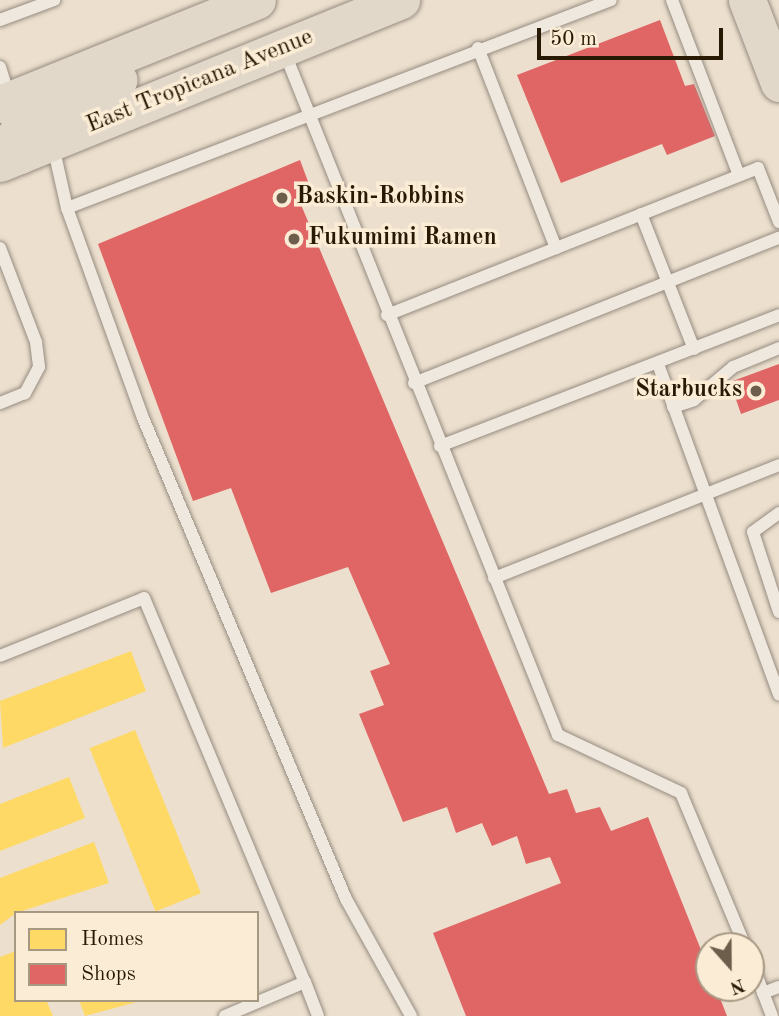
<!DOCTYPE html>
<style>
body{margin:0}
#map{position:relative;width:779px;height:1016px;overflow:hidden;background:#ecdfcd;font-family:"Old Standard TT",serif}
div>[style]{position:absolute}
.homes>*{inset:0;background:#ffd966;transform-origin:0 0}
.shops>*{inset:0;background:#e06666}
.roads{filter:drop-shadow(0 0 2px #968c80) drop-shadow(0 0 2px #968c80)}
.service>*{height:12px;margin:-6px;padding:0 6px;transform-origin:6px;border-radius:6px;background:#efe8df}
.primary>*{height:37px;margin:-18.5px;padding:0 18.5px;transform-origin:18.5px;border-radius:18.5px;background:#e2d8ca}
.dots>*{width:19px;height:19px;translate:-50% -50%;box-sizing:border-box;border:4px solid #fbecd6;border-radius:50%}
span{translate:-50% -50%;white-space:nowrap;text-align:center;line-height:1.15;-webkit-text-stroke:7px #fbecd6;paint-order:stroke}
.street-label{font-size:24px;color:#281905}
.poi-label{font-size:24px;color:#281905;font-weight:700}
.left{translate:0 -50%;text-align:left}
.right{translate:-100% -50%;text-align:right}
.legend{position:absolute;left:14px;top:911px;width:245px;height:91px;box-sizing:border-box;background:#fbecd6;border:2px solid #a79882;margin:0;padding:9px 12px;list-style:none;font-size:21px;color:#281905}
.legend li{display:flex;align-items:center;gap:14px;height:35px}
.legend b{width:35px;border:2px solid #a79882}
.north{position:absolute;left:695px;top:932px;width:70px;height:70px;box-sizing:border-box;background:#fbecd6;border:2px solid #a79882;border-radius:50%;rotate:159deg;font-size:19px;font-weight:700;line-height:28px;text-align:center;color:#281905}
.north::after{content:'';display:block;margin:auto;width:24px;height:32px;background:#6d5e4b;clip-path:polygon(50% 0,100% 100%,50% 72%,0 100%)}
.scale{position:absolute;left:537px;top:28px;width:186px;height:32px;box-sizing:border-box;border:4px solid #281905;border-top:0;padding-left:9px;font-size:21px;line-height:24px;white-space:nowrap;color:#281905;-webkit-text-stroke:5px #fbecd6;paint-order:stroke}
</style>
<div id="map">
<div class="homes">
<i style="clip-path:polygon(131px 651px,146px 691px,3px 748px,0 701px)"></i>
<i style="left:135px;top:730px;width:176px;height:49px;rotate:68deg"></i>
<i style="clip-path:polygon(69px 777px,85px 818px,0 851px,0 804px)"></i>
<i style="clip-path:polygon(94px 842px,109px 883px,16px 913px,0 925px,0 878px)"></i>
<i style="clip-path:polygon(16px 951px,16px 1000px,46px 1000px,53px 1016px,0 1016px,0 957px)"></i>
<i style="clip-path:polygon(79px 1000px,144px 1000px,85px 1016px)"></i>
</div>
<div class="shops">
<i style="clip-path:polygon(660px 20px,685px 86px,694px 84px,715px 136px,667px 155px,662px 144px,561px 183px,517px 75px)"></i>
<i style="clip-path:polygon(300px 160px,313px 195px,299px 200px,549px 794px,567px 789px,576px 813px,600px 807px,611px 831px,648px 817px,709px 970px,709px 988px,716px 988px,727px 1016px,466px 1016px,433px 933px,561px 883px,550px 857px,526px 864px,517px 836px,492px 846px,482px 823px,456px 833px,447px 807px,403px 822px,359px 714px,384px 705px,370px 671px,390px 664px,348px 567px,271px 593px,231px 488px,193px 501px,98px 244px)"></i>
<i style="clip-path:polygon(779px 364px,779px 400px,741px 414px,730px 382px)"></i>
</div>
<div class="roads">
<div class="service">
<i style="left:672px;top:0;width:187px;rotate:69.1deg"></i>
<i style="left:0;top:20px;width:58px;rotate:-20.3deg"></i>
<i style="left:478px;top:48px;width:215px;rotate:68.7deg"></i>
<i style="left:284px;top:51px;width:737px;rotate:68.17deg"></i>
<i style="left:558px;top:735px;width:136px;rotate:25.2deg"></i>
<i style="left:681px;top:793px;width:166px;rotate:67.3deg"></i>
<i style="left:0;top:67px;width:31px;rotate:73deg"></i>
<i style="left:53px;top:146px;width:64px;rotate:77.3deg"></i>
<i style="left:67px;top:208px;width:223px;rotate:70.1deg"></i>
<i style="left:143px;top:418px;width:522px;rotate:67.12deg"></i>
<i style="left:346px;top:899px;width:134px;rotate:60.9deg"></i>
<i style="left:67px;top:208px;width:582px;rotate:-20.92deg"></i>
<i style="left:641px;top:214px;width:145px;rotate:68.6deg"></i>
<i style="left:0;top:248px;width:101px;rotate:69deg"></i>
<i style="left:36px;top:342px;width:25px;rotate:83deg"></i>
<i style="left:39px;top:367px;width:30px;rotate:118deg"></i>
<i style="left:25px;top:393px;width:27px;rotate:158deg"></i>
<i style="left:387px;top:315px;width:399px;rotate:-21.6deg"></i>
<i style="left:758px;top:168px;width:58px;rotate:68.7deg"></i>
<i style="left:658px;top:364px;width:352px;rotate:69.9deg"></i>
<i style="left:414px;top:383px;width:393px;rotate:-21.7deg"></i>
<i style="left:673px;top:407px;width:22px;rotate:-18deg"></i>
<i style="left:694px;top:400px;width:51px;rotate:-40.2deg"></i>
<i style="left:733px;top:367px;width:50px;rotate:-22.4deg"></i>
<i style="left:440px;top:446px;width:363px;rotate:-21.1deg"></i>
<i style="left:779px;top:513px;width:32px;rotate:144deg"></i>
<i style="left:753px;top:532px;width:84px;rotate:72deg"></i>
<i style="left:494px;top:578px;width:307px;rotate:-21.6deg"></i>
<i style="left:0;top:656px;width:155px;rotate:-21.9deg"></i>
<i style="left:144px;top:598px;width:416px;rotate:67.3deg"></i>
<i style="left:305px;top:982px;width:87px;rotate:157deg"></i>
<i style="left:751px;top:961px;width:59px;rotate:69.1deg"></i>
<i style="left:305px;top:982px;width:36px;rotate:69deg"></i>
<i style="left:763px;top:993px;width:17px;rotate:-21deg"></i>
</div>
<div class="primary">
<i style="left:747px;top:0;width:89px;rotate:68.9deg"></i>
<i style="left:0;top:104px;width:277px;rotate:-22deg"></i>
<i style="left:20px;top:155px;width:21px;rotate:-101deg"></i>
<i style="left:16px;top:134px;width:18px;rotate:-41deg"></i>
<i style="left:30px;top:122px;width:98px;rotate:-25.5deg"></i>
<i style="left:0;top:163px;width:433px;rotate:-22.1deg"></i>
</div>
</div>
<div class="dots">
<i style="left:282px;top:198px;background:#6d5e4b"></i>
<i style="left:294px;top:239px;background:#6d5e4b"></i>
<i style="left:756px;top:391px;background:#6d5e4b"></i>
</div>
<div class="street-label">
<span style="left:200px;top:82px;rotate:-22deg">East Tropicana Avenue</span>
</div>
<div class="poi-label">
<span class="left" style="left:296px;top:198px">Baskin-Robbins</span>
<span class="left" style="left:308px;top:239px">Fukumimi Ramen</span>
<span class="right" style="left:742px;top:391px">Starbucks</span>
</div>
<ul class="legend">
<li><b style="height:19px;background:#ffd966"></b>Homes</li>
<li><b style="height:19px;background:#e06666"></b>Shops</li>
</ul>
<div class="north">N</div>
<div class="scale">50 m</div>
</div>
